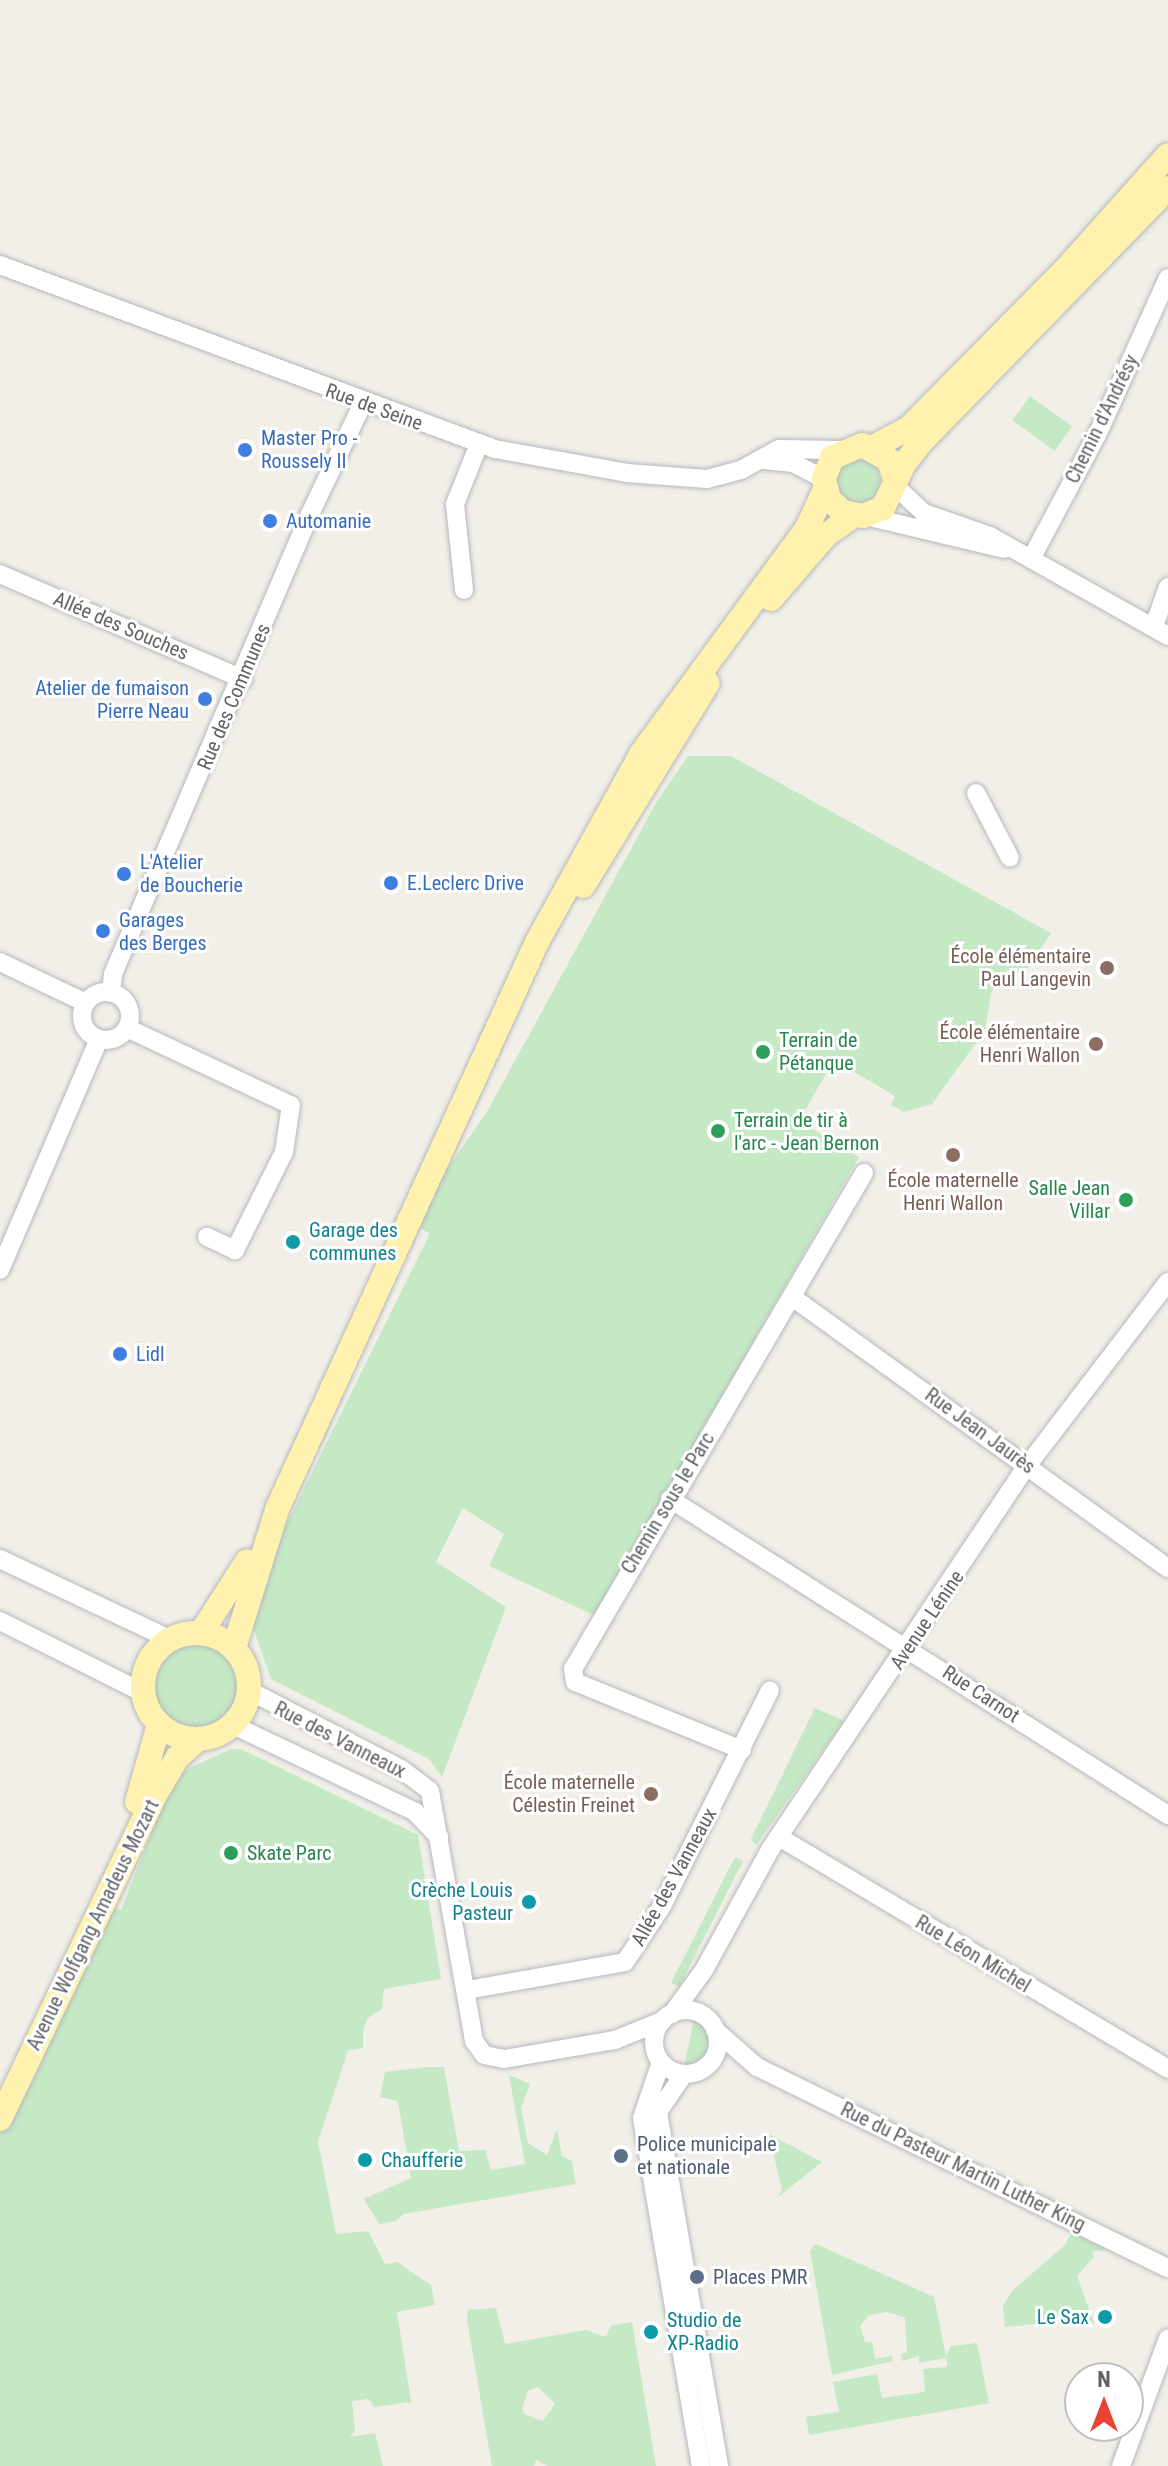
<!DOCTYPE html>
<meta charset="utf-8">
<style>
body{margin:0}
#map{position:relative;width:1168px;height:2466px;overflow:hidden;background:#f1efe8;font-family:"Roboto Condensed",sans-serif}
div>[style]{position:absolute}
.green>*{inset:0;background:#c5e8c5;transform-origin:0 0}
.round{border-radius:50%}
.roads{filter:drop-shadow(0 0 2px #b5b8bc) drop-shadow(0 0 2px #b5b8bc)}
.minor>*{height:18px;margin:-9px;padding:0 9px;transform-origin:9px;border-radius:9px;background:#fff}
.minor>.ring{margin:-9px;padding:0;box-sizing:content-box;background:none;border:18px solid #fff;border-radius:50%}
.major>*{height:24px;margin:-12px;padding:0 12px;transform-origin:12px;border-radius:12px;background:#fff2af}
.major>.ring{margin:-12px;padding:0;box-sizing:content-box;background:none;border:24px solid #fff2af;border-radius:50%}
.dots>*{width:22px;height:22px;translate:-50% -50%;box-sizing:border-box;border:4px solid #fff;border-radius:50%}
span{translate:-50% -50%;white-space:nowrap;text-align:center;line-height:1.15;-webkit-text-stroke:6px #fff;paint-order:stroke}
.street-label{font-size:20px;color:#5f6368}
.shop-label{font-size:20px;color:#366cbe}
.left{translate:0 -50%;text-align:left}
.right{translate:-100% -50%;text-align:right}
.education-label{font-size:20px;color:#785e54}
.leisure-label{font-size:20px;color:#27864d}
.culture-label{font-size:20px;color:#0d838f}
.service-label{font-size:20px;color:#4e5e75}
.north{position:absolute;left:1064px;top:2362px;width:80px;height:80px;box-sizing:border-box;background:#fff;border:2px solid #bfc1c3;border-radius:50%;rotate:0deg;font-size:22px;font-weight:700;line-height:32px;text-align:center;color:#5f6368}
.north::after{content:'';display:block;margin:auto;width:28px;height:36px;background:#ea4335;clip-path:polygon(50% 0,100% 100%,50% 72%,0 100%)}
</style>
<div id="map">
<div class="green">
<i style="left:1030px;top:396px;width:52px;height:30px;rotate:36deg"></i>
<i class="round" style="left:836px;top:459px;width:44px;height:44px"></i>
<i style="clip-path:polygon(688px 756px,731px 756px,1051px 933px,1025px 972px,1007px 970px,991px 993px,985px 1030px,932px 1104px,904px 1112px,891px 1105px,895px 1096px,834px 1060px,799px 1121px,859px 1157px,596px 1616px,489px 1566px,504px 1534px,463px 1508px,436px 1562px,506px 1607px,442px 1777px,429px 1759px,271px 1679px,252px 1624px,286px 1525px,430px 1233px,409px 1224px,488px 1110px,656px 803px)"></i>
<i class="round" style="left:152px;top:1643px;width:86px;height:86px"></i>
<i style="clip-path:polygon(815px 1708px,844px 1721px,756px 1845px,751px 1839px)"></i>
<i style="clip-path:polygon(231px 1749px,241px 1749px,418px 1835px,441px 1979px,384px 1989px,382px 2009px,368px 2018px,363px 2031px,363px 2048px,348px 2050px,318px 2141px,336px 2234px,368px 2231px,385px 2264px,397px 2262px,431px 2285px,435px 2305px,397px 2312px,411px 2402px,374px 2407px,369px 2399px,352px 2401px,355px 2431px,350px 2437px,375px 2433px,383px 2466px,0 2466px,0 2122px,93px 1901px,121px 1910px,174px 1775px)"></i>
<i style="left:735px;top:1857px;width:9px;height:141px;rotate:27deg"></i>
<i style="clip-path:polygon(694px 2018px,708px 2029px,710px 2050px,700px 2063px,684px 2068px)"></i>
<i style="clip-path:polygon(427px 2067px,444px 2067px,459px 2151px,485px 2150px,491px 2170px,525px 2164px,509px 2075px,530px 2084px,521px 2108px,528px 2143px,547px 2155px,557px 2129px,562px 2156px,572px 2161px,576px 2184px,403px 2214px,396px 2221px,379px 2224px,364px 2199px,411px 2178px,398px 2101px,380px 2097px,385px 2072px)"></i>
<i style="clip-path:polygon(769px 2134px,822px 2162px,778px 2197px,782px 2190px)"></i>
<i style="clip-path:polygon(1071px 2233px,1109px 2250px,1092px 2251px,1094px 2257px,1077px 2276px,1094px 2323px,1083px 2327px,1078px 2320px,1005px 2327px,1003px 2306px,1012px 2291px,1065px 2245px)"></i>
<i style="clip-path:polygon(816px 2244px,934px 2297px,946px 2356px,951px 2346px,977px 2343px,989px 2403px,809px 2435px,806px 2417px,839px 2412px,833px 2382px,877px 2374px,882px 2398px,925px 2392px,923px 2369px,947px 2367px,947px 2362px,946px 2358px,919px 2363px,919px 2356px,902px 2361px,901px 2354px,907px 2352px,905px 2318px,888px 2312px,869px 2315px,860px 2326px,865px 2342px,872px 2342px,875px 2359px,892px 2356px,893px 2361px,832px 2375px,810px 2251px)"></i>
<i style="clip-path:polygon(evenodd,496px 2308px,505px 2344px,586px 2330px,605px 2337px,612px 2325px,632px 2322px,656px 2466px,548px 2466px,536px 2460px,534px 2466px,492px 2466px,467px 2320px,468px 2310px,496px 2308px,538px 2387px,555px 2404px,543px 2421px,524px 2414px,522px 2408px,528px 2391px,538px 2387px)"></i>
</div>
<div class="roads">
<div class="minor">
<i style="left:0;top:265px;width:528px;rotate:20.39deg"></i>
<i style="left:495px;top:449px;width:134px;rotate:10.3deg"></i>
<i style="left:627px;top:473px;width:80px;rotate:4.3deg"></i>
<i style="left:707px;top:479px;width:35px;rotate:-15deg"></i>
<i style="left:741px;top:470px;width:43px;rotate:-28.9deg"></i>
<i style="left:779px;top:449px;width:61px;rotate:0.9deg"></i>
<i style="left:764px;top:460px;width:29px;rotate:6deg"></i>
<i style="left:793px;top:463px;width:35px;rotate:27deg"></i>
<i style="left:895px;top:486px;width:40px;rotate:43deg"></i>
<i style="left:924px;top:513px;width:70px;rotate:19.2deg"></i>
<i style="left:990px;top:536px;width:204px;rotate:29.3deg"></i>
<i style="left:866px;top:516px;width:142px;rotate:13.4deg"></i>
<i style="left:1031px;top:559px;width:140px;rotate:-62deg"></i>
<i style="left:1097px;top:435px;width:172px;rotate:-65.7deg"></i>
<i style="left:0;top:574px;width:265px;rotate:23.4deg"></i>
<i style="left:464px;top:590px;width:86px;rotate:-96deg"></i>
<i style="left:455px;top:504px;width:65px;rotate:-68.2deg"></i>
<i style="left:1154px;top:626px;width:41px;rotate:-70.3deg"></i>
<i style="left:976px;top:793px;width:73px;rotate:62.4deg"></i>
<i style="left:0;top:962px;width:95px;rotate:25.5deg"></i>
<i class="ring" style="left:82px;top:992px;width:30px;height:30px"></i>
<i style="left:111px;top:993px;width:19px;rotate:-84deg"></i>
<i style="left:113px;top:974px;width:500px;rotate:-66.82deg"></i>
<i style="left:310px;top:514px;width:123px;rotate:-64.5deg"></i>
<i style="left:127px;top:1028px;width:181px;rotate:25.2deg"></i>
<i style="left:291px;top:1105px;width:48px;rotate:98.5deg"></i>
<i style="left:284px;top:1152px;width:110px;rotate:116.6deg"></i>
<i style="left:235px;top:1250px;width:31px;rotate:-155deg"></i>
<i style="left:0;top:1270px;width:251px;rotate:-66.8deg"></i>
<i style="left:792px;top:1297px;width:463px;rotate:35.8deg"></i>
<i style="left:670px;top:1499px;width:590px;rotate:32.4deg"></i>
<i style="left:0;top:1559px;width:187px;rotate:25.3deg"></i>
<i style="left:0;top:1621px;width:161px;rotate:26.6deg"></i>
<i style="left:250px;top:1691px;width:170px;rotate:27.3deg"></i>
<i style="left:401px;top:1769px;width:36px;rotate:37deg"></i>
<i style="left:430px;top:1791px;width:254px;rotate:80deg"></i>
<i style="left:474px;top:2041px;width:17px;rotate:54deg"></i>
<i style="left:484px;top:2055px;width:20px;rotate:11deg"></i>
<i style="left:504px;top:2059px;width:113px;rotate:-9.7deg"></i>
<i style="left:615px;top:2040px;width:51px;rotate:-22deg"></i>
<i style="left:233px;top:1725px;width:202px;rotate:25.5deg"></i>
<i style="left:415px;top:1812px;width:35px;rotate:46deg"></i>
<i style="left:742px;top:1750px;width:180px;rotate:-157.8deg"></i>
<i style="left:575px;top:1682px;width:13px;rotate:-99deg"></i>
<i style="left:573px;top:1669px;width:575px;rotate:-59.6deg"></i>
<i style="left:779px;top:1837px;width:453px;rotate:30.8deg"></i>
<i style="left:467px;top:1990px;width:160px;rotate:-10deg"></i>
<i style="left:625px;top:1962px;width:67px;rotate:-56.5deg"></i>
<i style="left:662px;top:1906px;width:241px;rotate:-63.4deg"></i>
<i class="ring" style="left:654px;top:2010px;width:46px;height:46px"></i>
<i style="left:672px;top:2014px;width:54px;rotate:-54deg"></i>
<i style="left:704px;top:1970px;width:139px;rotate:-61.2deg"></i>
<i style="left:771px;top:1848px;width:450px;rotate:-56.2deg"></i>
<i style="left:1021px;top:1474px;width:242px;rotate:-52.6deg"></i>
<i style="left:715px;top:2030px;width:56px;rotate:41.4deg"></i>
<i style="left:757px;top:2067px;width:458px;rotate:26.1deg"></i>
<i style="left:661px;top:2062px;width:59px;rotate:108.7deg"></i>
<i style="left:642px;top:2118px;width:353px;rotate:80.4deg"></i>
<i style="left:684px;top:2074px;width:46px;rotate:124.4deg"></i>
<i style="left:658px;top:2112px;width:359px;rotate:80.2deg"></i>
<i style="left:1121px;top:2466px;width:136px;rotate:-69.8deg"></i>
</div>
<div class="major">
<i style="left:873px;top:447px;width:41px;rotate:-27.8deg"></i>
<i style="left:909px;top:428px;width:222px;rotate:-45.4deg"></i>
<i style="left:1065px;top:270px;width:154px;rotate:-48.2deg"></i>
<i style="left:895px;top:480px;width:21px;rotate:-107deg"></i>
<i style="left:889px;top:460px;width:31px;rotate:-151deg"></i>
<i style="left:862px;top:445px;width:33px;rotate:157deg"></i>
<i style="left:832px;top:458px;width:22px;rotate:111deg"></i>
<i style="left:824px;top:479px;width:21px;rotate:76deg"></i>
<i style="left:829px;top:499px;width:19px;rotate:43deg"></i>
<i style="left:843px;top:512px;width:20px;rotate:11deg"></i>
<i style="left:863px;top:516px;width:22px;rotate:-22deg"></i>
<i style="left:883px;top:508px;width:49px;rotate:-64.5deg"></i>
<i style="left:904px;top:464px;width:31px;rotate:-52deg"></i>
<i style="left:923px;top:440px;width:351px;rotate:-45.8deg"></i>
<i style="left:771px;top:599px;width:84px;rotate:-49.3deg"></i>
<i style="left:826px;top:535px;width:33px;rotate:-35deg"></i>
<i style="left:583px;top:886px;width:238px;rotate:-58.4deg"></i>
<i style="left:201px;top:1633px;width:85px;rotate:-57.4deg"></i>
<i class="ring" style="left:143px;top:1633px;width:82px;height:82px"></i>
<i style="left:234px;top:1648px;width:148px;rotate:-72.7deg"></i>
<i style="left:278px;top:1507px;width:622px;rotate:-65.37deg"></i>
<i style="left:537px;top:942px;width:215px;rotate:-61deg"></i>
<i style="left:641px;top:754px;width:280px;rotate:-53.7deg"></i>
<i style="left:807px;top:528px;width:43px;rotate:-65.2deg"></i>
<i style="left:137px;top:1802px;width:81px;rotate:-74.2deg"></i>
<i style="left:0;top:2119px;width:359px;rotate:-64.4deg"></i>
<i style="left:155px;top:1795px;width:43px;rotate:-59.3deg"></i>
<i style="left:177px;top:1758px;width:27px;rotate:-42deg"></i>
</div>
</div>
<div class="dots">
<i style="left:245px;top:450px;background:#3f7fe0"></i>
<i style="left:270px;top:521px;background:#3f7fe0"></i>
<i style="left:205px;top:699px;background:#3f7fe0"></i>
<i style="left:124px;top:874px;background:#3f7fe0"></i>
<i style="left:391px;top:883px;background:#3f7fe0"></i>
<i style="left:103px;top:931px;background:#3f7fe0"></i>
<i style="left:1107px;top:968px;background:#8d6e63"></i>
<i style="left:1096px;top:1044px;background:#8d6e63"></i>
<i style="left:763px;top:1052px;background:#2e9e5b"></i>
<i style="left:718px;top:1131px;background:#2e9e5b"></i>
<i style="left:953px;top:1155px;background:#8d6e63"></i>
<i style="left:1126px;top:1200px;background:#2e9e5b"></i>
<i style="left:293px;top:1242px;background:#0f9aa8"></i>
<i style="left:120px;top:1354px;background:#3f7fe0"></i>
<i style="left:651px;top:1794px;background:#8d6e63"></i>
<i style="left:231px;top:1853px;background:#2e9e5b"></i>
<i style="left:529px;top:1902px;background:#0f9aa8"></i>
<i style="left:621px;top:2156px;background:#5c6f8a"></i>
<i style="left:365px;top:2160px;background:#0f9aa8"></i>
<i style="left:697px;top:2277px;background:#5c6f8a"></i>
<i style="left:1105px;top:2317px;background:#0f9aa8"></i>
<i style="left:651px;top:2332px;background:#0f9aa8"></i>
</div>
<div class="street-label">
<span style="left:374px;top:407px;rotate:20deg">Rue de Seine</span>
<span style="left:1102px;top:419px;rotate:-64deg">Chemin d'Andrésy</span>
<span style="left:121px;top:626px;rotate:23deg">Allée des Souches</span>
<span style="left:234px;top:697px;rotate:-67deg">Rue des Communes</span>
<span style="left:980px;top:1431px;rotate:36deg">Rue Jean Jaurès</span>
<span style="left:668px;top:1503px;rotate:-59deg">Chemin sous le Parc</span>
<span style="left:927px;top:1620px;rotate:-56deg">Avenue Lénine</span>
<span style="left:981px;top:1694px;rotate:33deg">Rue Carnot</span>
<span style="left:340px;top:1740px;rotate:27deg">Rue des Vanneaux</span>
<span style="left:674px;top:1877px;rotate:-61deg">Allée des Vanneaux</span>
<span style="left:93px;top:1925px;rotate:-64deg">Avenue Wolfgang Amadeus Mozart</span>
<span style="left:973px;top:1954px;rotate:31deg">Rue Léon Michel</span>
<span style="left:963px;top:2167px;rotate:26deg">Rue du Pasteur Martin Luther King</span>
</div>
<div class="shop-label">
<span class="left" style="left:261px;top:450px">Master Pro -<br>Roussely II</span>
<span class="left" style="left:286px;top:521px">Automanie</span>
<span class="right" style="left:189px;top:700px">Atelier de fumaison<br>Pierre Neau</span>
<span class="left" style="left:140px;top:874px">L'Atelier<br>de Boucherie</span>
<span class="left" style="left:407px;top:883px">E.Leclerc Drive</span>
<span class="left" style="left:119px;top:932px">Garages<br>des Berges</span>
<span class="left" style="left:136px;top:1354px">Lidl</span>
</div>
<div class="education-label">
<span class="right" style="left:1091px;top:968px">École élémentaire<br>Paul Langevin</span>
<span class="right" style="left:1080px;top:1044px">École élémentaire<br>Henri Wallon</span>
<span style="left:953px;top:1192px">École maternelle<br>Henri Wallon</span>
<span class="right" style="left:635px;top:1794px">École maternelle<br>Célestin Freinet</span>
</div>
<div class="leisure-label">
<span class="left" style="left:779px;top:1052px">Terrain de<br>Pétanque</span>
<span class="left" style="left:734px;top:1132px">Terrain de tir à<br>l'arc - Jean Bernon</span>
<span class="right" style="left:1110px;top:1200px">Salle Jean<br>Villar</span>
<span class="left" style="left:247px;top:1853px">Skate Parc</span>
</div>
<div class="culture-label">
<span class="left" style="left:309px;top:1242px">Garage des<br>communes</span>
<span class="right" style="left:513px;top:1902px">Crèche Louis<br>Pasteur</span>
<span class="left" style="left:381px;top:2160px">Chaufferie</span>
<span class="right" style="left:1089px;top:2317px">Le Sax</span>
<span class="left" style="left:667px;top:2332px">Studio de<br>XP-Radio</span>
</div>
<div class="service-label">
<span class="left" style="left:637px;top:2156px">Police municipale<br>et nationale</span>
<span class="left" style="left:713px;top:2277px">Places PMR</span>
</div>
<div class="north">N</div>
</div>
